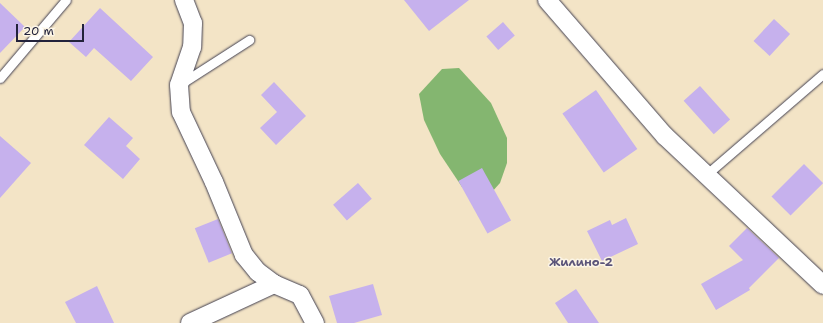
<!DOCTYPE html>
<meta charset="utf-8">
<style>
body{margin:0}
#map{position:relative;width:823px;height:323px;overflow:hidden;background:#f3e4c6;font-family:"Shantell Sans",sans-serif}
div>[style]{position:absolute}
.forest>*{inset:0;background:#84b670}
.building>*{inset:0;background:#c6b1ed;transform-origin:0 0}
.roads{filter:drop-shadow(0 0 1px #413f50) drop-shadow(0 0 1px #413f50)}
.service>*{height:9px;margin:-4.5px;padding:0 4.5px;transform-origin:4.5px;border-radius:4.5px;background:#fff}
.minor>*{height:18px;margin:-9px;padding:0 9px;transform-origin:9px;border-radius:9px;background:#fff}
span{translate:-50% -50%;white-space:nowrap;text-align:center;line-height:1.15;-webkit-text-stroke:3px #fcf5e5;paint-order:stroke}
.quarter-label{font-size:12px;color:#5b5479;font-weight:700}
.scale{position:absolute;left:16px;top:24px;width:68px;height:18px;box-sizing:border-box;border:2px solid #22223b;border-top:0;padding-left:5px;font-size:12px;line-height:14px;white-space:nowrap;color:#22223b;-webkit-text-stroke:3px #fcf5e5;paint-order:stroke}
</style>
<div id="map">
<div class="forest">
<i style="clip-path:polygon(459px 68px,491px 103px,507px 138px,507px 163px,500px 183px,491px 193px,462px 187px,440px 154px,424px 120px,419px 94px,442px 69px)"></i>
</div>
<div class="building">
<i style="clip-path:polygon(404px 0,469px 0,429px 31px)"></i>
<i style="clip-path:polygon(0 3px,25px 27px,0 53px)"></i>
<i style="clip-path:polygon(100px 8px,153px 57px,131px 81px,94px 48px,86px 57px,69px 42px)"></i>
<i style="left:774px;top:19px;width:22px;height:30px;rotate:43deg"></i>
<i style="left:503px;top:22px;width:18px;height:22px;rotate:49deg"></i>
<i style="clip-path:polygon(274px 82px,306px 116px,276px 145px,260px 128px,277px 112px,261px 95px)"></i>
<i style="left:700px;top:86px;width:45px;height:22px;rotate:48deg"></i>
<i style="left:596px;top:90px;width:72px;height:41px;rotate:55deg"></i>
<i style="clip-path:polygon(109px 117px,133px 138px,126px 146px,140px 159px,123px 179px,84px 145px)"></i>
<i style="clip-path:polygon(0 136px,31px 163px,0 198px)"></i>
<i style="left:804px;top:164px;width:27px;height:46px;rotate:45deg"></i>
<i style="left:482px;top:168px;width:60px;height:27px;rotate:61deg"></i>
<i style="left:358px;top:183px;width:21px;height:33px;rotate:49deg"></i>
<i style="clip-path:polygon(626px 218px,638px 244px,602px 261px,587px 231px,610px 220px,612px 225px)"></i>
<i style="left:218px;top:219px;width:37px;height:25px;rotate:68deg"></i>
<i style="clip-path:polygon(747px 228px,779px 258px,749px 288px,750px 290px,716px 310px,701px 284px,743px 260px,729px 246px)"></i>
<i style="clip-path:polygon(373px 284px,382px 315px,354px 323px,337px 323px,329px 296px)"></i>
<i style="clip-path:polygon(97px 286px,114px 323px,76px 323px,65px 302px)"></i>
<i style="clip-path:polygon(576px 289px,599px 323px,568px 323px,555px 303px)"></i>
</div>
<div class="roads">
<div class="service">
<i style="left:0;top:78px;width:102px;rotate:-49.8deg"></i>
<i style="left:182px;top:83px;width:80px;rotate:-32.7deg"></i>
<i style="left:707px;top:174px;width:153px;rotate:-40.8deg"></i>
</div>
<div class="minor">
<i style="left:184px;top:0;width:25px;rotate:69deg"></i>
<i style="left:193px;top:23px;width:24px;rotate:92deg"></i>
<i style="left:192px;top:47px;width:40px;rotate:108.9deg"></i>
<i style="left:179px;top:85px;width:27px;rotate:86deg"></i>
<i style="left:181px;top:112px;width:77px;rotate:64.8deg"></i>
<i style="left:214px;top:182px;width:79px;rotate:67.7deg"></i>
<i style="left:244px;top:255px;width:22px;rotate:51deg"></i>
<i style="left:258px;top:272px;width:20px;rotate:37deg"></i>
<i style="left:274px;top:284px;width:28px;rotate:23deg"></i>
<i style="left:300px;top:295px;width:32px;rotate:62deg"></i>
<i style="left:547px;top:0;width:180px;rotate:49.1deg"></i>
<i style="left:665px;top:136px;width:217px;rotate:43.3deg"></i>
<i style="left:190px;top:323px;width:93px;rotate:-24.9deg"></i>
</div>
</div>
<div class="quarter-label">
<span style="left:581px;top:263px">Жилино-2</span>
</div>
<div class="scale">20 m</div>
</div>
